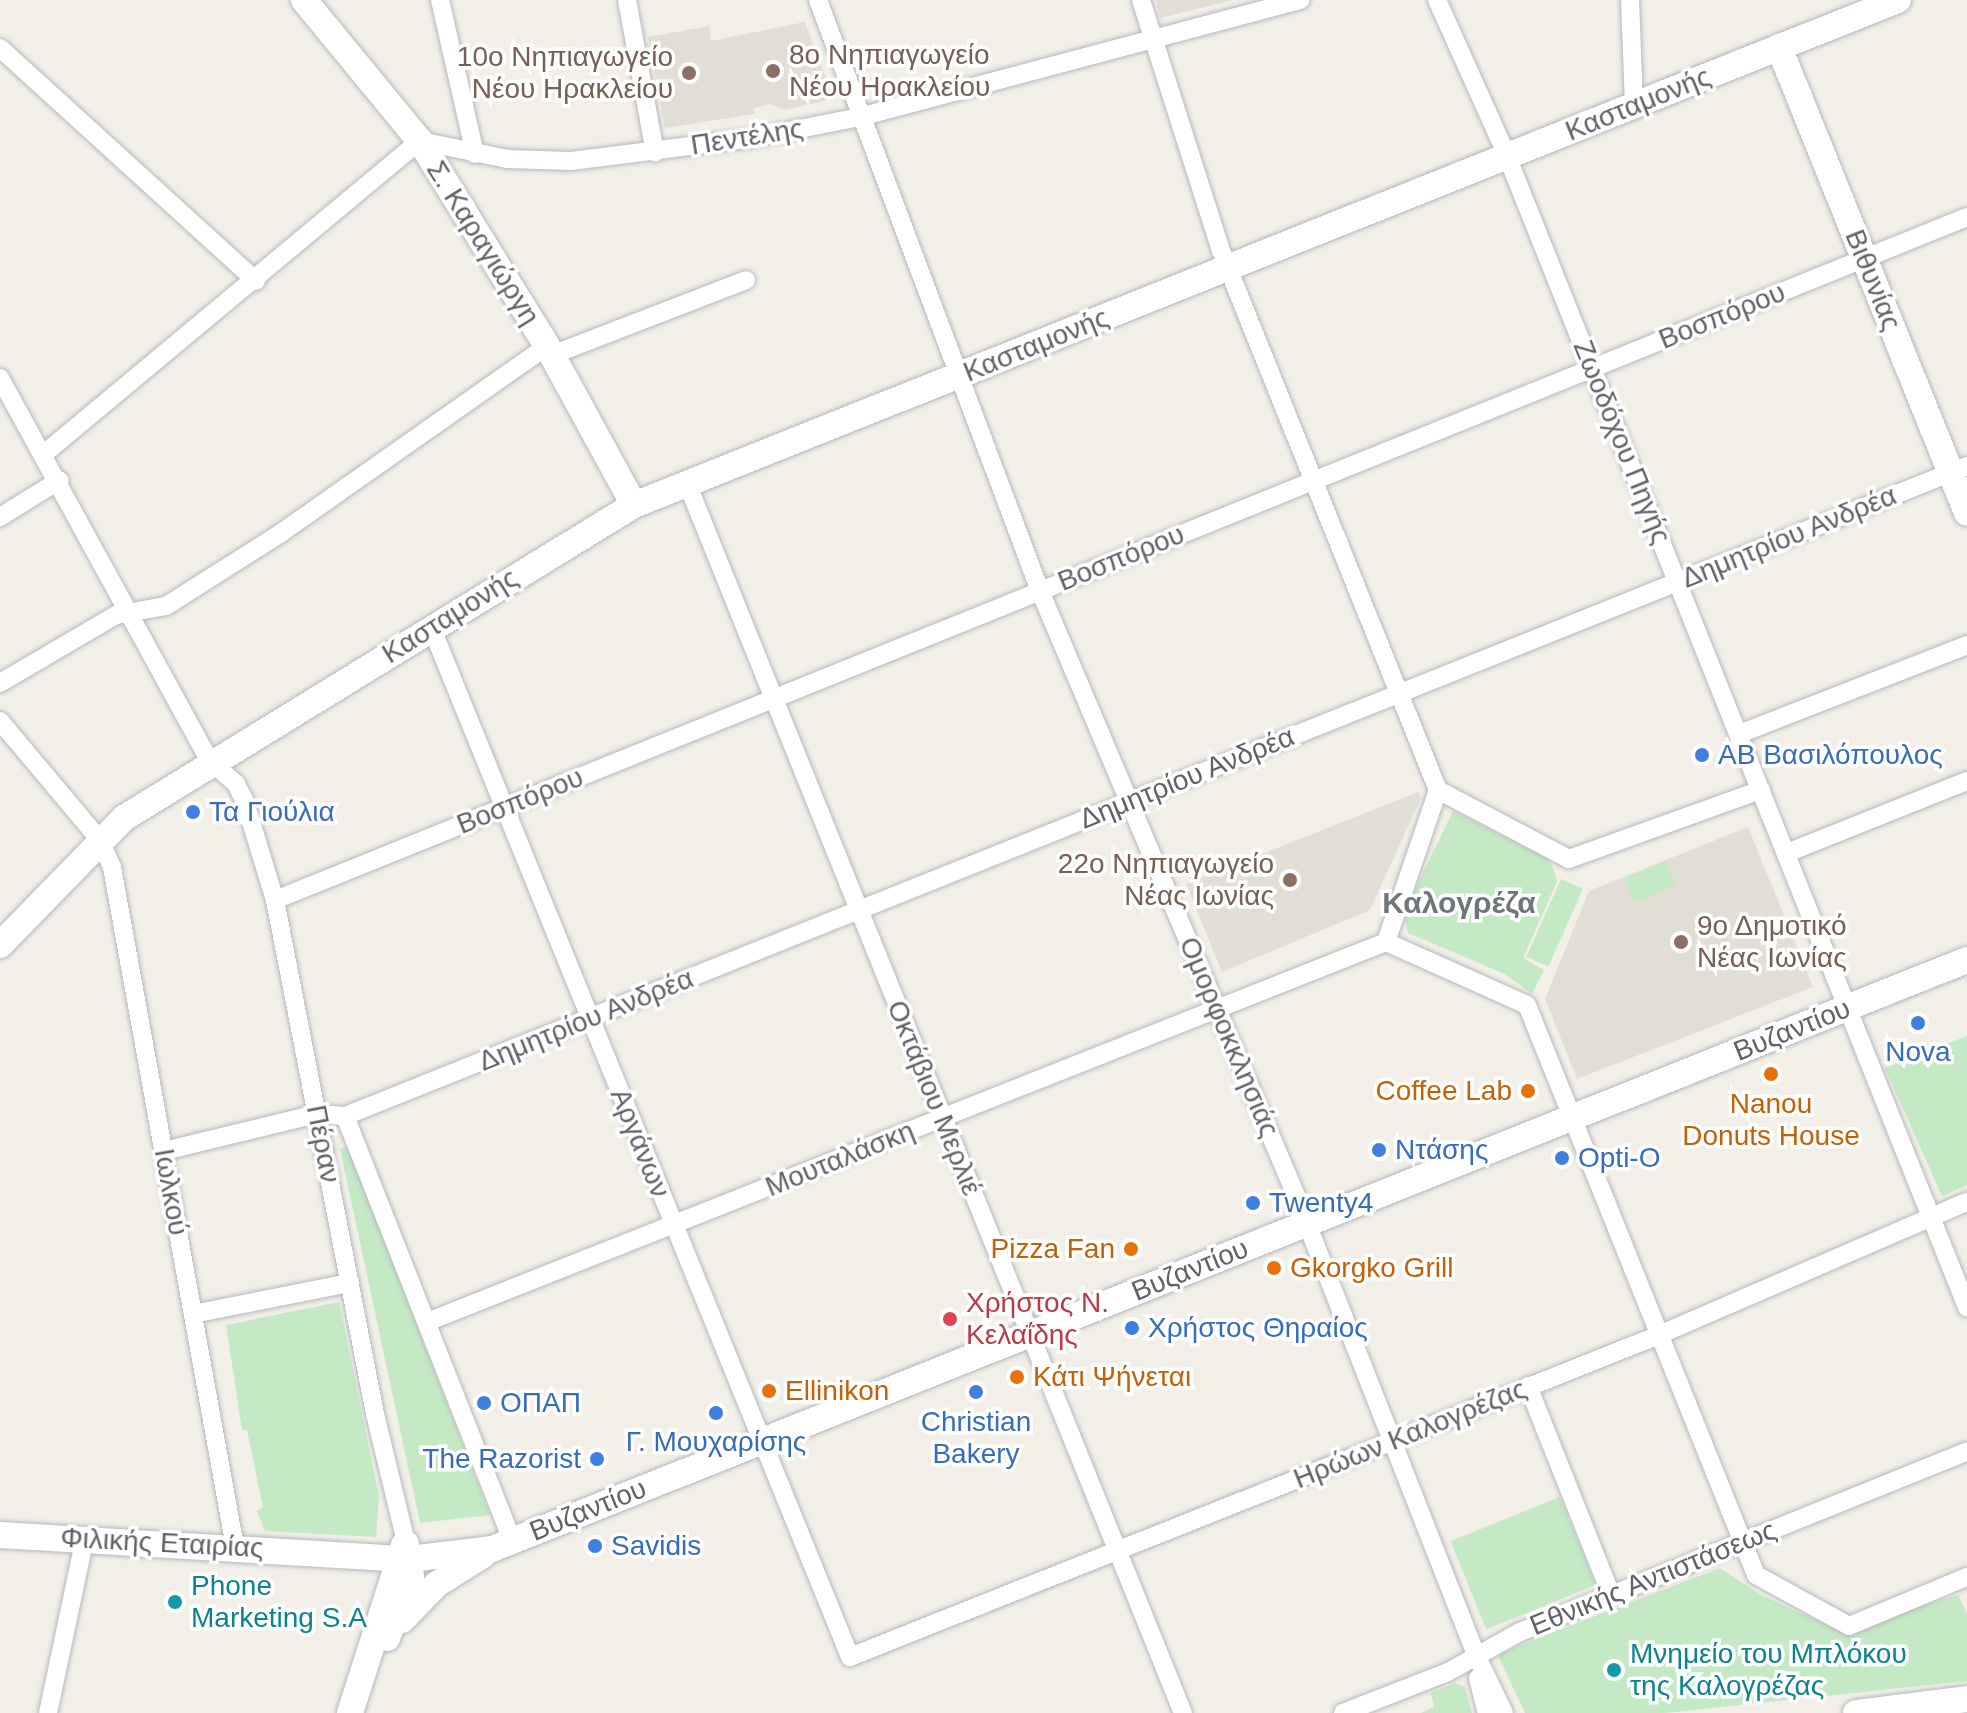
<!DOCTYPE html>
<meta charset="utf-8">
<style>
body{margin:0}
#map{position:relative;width:1967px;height:1713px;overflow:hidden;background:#f1efe8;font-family:Arial,sans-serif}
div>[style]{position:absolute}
.education>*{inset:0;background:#e1ded6}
.green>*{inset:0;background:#c5e8c5;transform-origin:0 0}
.roads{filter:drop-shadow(0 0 2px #b5b8bc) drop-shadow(0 0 2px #b5b8bc)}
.street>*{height:18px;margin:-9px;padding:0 9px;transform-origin:9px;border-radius:9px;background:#fff}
.secondary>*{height:26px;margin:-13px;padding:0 13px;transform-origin:13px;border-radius:13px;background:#fff}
.dots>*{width:22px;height:22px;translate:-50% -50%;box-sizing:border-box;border:4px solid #fff;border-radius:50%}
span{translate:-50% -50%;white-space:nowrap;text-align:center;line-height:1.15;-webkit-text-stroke:7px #fff;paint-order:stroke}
.education-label{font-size:28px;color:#785e54}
.left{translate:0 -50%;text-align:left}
.right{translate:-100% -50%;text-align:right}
.street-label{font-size:28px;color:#5f6368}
.shop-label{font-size:28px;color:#366cbe}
.food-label{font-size:28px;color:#c56008}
.health-label{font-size:28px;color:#be3a42}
.culture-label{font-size:28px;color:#0d838f}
.neighbourhood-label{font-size:30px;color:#70757a;font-weight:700}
</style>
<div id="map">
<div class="education">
<i style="clip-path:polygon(1156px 0,1233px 0,1160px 18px)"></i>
<i style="clip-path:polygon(805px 22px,830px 89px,825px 101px,784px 110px,771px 104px,754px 108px,755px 114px,665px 128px,648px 37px,709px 26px,711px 41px)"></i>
<i style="clip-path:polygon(1418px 792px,1421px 798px,1370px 910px,1222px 972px,1186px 884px)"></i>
<i style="clip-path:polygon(1748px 827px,1813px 987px,1577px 1079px,1545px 999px,1589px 891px)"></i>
</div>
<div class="green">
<i style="clip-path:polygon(1453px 811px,1547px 858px,1553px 868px,1557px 882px,1523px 958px,1544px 970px,1532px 994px,1505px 974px,1408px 933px,1403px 914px)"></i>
<i style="left:1665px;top:861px;width:26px;height:44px;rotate:67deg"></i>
<i style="left:1561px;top:879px;width:24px;height:85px;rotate:24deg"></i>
<i style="clip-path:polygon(1967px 1036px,1967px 1185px,1942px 1196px,1885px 1068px)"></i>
<i style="clip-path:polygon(348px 1147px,490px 1515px,420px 1523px,340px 1149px)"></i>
<i style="clip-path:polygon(339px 1302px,379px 1497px,376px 1537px,265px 1531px,257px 1511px,263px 1507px,247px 1430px,242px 1430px,226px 1325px)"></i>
<i style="left:1560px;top:1497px;width:95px;height:118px;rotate:68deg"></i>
<i style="clip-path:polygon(1720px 1568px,1761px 1595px,1841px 1631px,1958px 1595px,1967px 1614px,1967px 1681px,1665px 1713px,1525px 1713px,1499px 1658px,1501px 1653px)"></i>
<i style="clip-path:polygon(1455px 1683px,1465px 1687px,1472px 1713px,1421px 1713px,1434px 1707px,1431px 1693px)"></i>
</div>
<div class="roads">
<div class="street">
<i style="left:440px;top:0;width:158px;rotate:77.2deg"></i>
<i style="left:627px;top:0;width:155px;rotate:79.6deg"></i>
<i style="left:818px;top:0;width:631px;rotate:69.41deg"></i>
<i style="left:1040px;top:591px;width:659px;rotate:67.05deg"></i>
<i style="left:1297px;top:1198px;width:491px;rotate:68.6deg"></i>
<i style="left:1476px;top:1655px;width:64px;rotate:64.2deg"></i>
<i style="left:1141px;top:0;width:260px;rotate:72.3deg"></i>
<i style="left:1220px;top:248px;width:584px;rotate:68.09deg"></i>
<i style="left:1437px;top:0;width:171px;rotate:65.8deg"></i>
<i style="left:1507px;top:156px;width:1240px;rotate:68.22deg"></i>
<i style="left:1630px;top:0;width:106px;rotate:87.8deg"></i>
<i style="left:0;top:48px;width:346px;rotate:42.3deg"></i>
<i style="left:552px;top:355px;width:208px;rotate:-21.1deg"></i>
<i style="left:0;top:378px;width:437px;rotate:61.3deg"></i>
<i style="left:210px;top:761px;width:35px;rotate:41deg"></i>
<i style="left:236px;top:784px;width:20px;rotate:63deg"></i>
<i style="left:245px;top:802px;width:102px;rotate:73deg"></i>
<i style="left:275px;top:900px;width:524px;rotate:78.99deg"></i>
<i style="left:375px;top:1414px;width:132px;rotate:76.4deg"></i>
<i style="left:45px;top:453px;width:488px;rotate:-39.8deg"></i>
<i style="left:420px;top:141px;width:90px;rotate:11.6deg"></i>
<i style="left:508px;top:159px;width:63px;rotate:1.8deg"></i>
<i style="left:571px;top:161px;width:183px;rotate:-7.2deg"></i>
<i style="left:753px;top:138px;width:109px;rotate:-11.1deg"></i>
<i style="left:860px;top:117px;width:456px;rotate:-14.9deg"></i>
<i style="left:687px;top:483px;width:1326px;rotate:68.04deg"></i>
<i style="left:0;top:517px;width:70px;rotate:-31.7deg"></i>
<i style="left:432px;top:629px;width:1110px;rotate:67.87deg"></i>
<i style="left:850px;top:1657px;width:871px;rotate:-21.7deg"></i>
<i style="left:1659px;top:1335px;width:335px;rotate:-23.4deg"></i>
<i style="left:0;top:683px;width:134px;rotate:-30.4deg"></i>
<i style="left:116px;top:615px;width:51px;rotate:-10.2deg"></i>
<i style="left:166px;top:606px;width:136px;rotate:-32.4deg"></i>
<i style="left:281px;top:533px;width:325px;rotate:-35.1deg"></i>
<i style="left:0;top:721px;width:154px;rotate:50deg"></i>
<i style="left:99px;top:839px;width:31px;rotate:65deg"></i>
<i style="left:112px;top:867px;width:691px;rotate:79.75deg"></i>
<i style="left:1739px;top:734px;width:245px;rotate:-21.3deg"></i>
<i style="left:1438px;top:790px;width:148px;rotate:27.8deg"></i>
<i style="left:1569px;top:859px;width:204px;rotate:-19.8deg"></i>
<i style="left:1787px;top:853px;width:194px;rotate:-21.8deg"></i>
<i style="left:275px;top:900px;width:1825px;rotate:-21.98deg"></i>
<i style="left:1386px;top:942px;width:154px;rotate:24.1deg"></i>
<i style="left:1527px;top:1005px;width:614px;rotate:68.11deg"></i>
<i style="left:1756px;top:1575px;width:106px;rotate:28.7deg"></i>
<i style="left:1849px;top:1626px;width:128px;rotate:-22.6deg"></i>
<i style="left:1386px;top:942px;width:161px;rotate:-71.1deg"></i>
<i style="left:345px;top:1116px;width:457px;rotate:68.5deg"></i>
<i style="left:164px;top:1151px;width:157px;rotate:-13.6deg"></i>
<i style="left:317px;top:1114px;width:28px;rotate:4deg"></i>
<i style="left:345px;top:1116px;width:1747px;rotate:-21.84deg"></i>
<i style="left:193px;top:1314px;width:160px;rotate:-11.2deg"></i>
<i style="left:427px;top:1322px;width:1032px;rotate:-21.62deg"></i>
<i style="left:1528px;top:1386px;width:225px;rotate:68.3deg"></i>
<i style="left:1478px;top:1678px;width:36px;rotate:76deg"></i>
<i style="left:48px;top:1713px;width:180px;rotate:-78.1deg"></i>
<i style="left:1343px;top:1713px;width:113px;rotate:-21.3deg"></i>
<i style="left:1448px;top:1672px;width:82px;rotate:-29.1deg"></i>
<i style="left:1520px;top:1632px;width:482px;rotate:-22deg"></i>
</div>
<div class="secondary">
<i style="left:304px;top:0;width:183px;rotate:50.6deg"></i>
<i style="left:420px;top:141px;width:241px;rotate:58.2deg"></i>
<i style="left:547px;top:346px;width:181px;rotate:61.3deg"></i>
<i style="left:1779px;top:47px;width:502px;rotate:68.03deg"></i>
<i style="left:0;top:945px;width:177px;rotate:-45.7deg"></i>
<i style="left:124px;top:818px;width:598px;rotate:-31.54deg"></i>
<i style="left:634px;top:505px;width:1361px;rotate:-21.78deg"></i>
<i style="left:0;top:1535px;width:411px;rotate:3.4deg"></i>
<i style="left:410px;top:1559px;width:83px;rotate:-7deg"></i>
<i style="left:492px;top:1549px;width:1588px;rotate:-21.77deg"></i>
<i style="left:402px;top:1620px;width:50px;rotate:-45.8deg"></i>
<i style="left:437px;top:1584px;width:54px;rotate:-32.2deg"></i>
<i style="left:387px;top:1638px;width:66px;rotate:-68.8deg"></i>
<i style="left:411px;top:1576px;width:33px;rotate:-99deg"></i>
<i style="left:350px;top:1713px;width:176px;rotate:-72.2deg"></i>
<i style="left:1856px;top:1713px;width:112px;rotate:-7.2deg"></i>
</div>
</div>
<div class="dots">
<i style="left:773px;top:71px;background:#8d6e63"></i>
<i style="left:689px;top:73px;background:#8d6e63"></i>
<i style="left:1702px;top:755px;background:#3f7fe0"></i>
<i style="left:193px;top:812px;background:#3f7fe0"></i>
<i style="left:1290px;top:880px;background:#8d6e63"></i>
<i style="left:1681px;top:942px;background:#8d6e63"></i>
<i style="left:1918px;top:1023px;background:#3f7fe0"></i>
<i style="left:1771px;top:1074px;background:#e8710a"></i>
<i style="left:1528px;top:1091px;background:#e8710a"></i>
<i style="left:1379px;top:1150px;background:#3f7fe0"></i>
<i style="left:1562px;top:1158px;background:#3f7fe0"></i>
<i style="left:1253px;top:1203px;background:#3f7fe0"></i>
<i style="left:1131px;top:1249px;background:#e8710a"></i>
<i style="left:1274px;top:1268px;background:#e8710a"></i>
<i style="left:950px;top:1319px;background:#e0444e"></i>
<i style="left:1132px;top:1328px;background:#3f7fe0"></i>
<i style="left:1017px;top:1377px;background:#e8710a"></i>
<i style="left:769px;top:1391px;background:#e8710a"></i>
<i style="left:976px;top:1392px;background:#3f7fe0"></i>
<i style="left:484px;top:1403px;background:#3f7fe0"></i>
<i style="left:716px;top:1413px;background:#3f7fe0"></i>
<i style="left:597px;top:1459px;background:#3f7fe0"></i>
<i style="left:595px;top:1546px;background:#3f7fe0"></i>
<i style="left:175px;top:1602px;background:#0f9aa8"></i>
<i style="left:1614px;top:1670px;background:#0f9aa8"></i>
</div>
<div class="education-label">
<span class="left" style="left:789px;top:71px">8ο Νηπιαγωγείο<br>Νέου Ηρακλείου</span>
<span class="right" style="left:673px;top:73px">10ο Νηπιαγωγείο<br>Νέου Ηρακλείου</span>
<span class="right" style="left:1274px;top:880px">22ο Νηπιαγωγείο<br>Νέας Ιωνίας</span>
<span class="left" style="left:1697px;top:942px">9ο Δημοτικό<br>Νέας Ιωνίας</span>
</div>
<div class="street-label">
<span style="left:1638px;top:104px;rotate:-22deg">Κασταμονής</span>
<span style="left:747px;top:137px;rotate:-9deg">Πεντέλης</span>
<span style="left:483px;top:243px;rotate:58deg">Σ. Καραγιώργη</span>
<span style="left:1873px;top:280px;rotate:68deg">Βιθυνίας</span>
<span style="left:1722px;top:316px;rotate:-22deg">Βοσπόρου</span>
<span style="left:1036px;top:345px;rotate:-22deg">Κασταμονής</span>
<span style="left:1622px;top:442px;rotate:68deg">Ζωοδόχου Πηγής</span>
<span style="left:1789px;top:537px;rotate:-22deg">Δημητρίου Ανδρέα</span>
<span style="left:1121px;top:558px;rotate:-22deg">Βοσπόρου</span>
<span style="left:450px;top:616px;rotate:-32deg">Κασταμονής</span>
<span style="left:1187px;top:778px;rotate:-22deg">Δημητρίου Ανδρέα</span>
<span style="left:520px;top:801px;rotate:-22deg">Βοσπόρου</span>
<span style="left:586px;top:1020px;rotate:-22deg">Δημητρίου Ανδρέα</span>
<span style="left:1792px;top:1030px;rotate:-22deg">Βυζαντίου</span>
<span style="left:1229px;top:1037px;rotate:67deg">Ομορφοκκλησιάς</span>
<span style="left:934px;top:1098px;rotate:68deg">Οκτάβιου Μερλιέ</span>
<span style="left:640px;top:1143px;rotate:68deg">Αργάνων</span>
<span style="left:323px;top:1144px;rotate:79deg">Πέραν</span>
<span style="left:840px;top:1159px;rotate:-22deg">Μουταλάσκη</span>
<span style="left:171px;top:1192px;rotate:80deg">Ιωλκού</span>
<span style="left:1190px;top:1270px;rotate:-22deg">Βυζαντίου</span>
<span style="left:1410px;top:1434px;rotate:-22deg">Ηρώων Καλογρέζας</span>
<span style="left:588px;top:1510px;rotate:-22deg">Βυζαντίου</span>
<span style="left:162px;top:1543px;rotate:3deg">Φιλικής Εταιρίας</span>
<span style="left:1653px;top:1578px;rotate:-22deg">Εθνικής Αντιστάσεως</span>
</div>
<div class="shop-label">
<span class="left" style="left:1718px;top:755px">ΑΒ Βασιλόπουλος</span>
<span class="left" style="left:209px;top:812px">Τα Γιούλια</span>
<span style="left:1918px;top:1052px">Nova</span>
<span class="left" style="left:1395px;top:1150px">Ντάσης</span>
<span class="left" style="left:1578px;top:1158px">Opti-O</span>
<span class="left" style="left:1269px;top:1203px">Twenty4</span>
<span class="left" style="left:1148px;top:1328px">Χρήστος Θηραίος</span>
<span class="left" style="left:500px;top:1403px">ΟΠΑΠ</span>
<span style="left:976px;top:1438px">Christian<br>Bakery</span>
<span style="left:716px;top:1442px">Γ. Μουχαρίσης</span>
<span class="right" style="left:581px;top:1459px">The Razorist</span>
<span class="left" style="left:611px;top:1546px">Savidis</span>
</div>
<div class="food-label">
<span class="right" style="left:1512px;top:1091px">Coffee Lab</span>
<span style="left:1771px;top:1120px">Nanou<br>Donuts House</span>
<span class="right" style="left:1115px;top:1249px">Pizza Fan</span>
<span class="left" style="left:1290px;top:1268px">Gkorgko Grill</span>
<span class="left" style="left:1033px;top:1377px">Κάτι Ψήνεται</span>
<span class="left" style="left:785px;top:1391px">Ellinikon</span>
</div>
<div class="health-label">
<span class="left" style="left:966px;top:1319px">Χρήστος Ν.<br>Κελαΐδης</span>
</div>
<div class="culture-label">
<span class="left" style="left:191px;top:1602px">Phone<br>Marketing S.A</span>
<span class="left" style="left:1630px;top:1670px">Μνημείο του Μπλόκου<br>της Καλογρέζας</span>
</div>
<div class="neighbourhood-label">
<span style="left:1459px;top:903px">Καλογρέζα</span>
</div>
</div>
